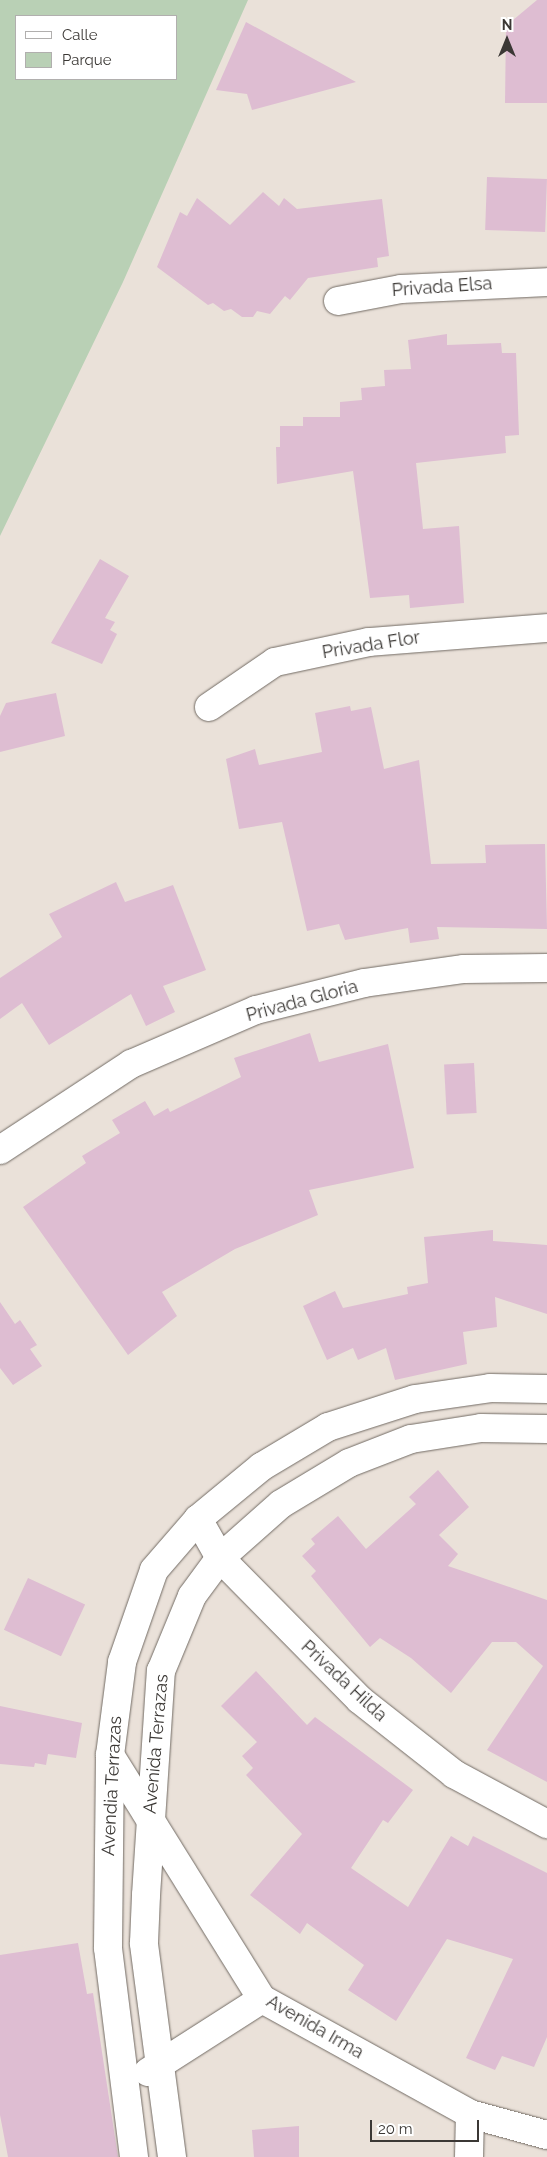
<!DOCTYPE html>
<style>
body{margin:0}
#map{position:relative;width:547px;height:2157px;overflow:hidden;background:#eae1d9;font-family:Raleway,sans-serif}
div>[style]{position:absolute}
.green>*{inset:0;background:#b9d0b5}
.building>*{inset:0;background:#debdd2;transform-origin:0 0}
.roads{filter:drop-shadow(0 0 1px #726b64) drop-shadow(0 0 1px #726b64)}
.minor>*{height:28px;margin:-14px;padding:0 14px;transform-origin:14px;border-radius:14px;background:#fff}
.tertiary>*{height:28px;margin:-14px;padding:0 14px;transform-origin:14px;border-radius:14px;background:#fff}
span{translate:-50% -50%;white-space:nowrap;text-align:center;line-height:1.15;-webkit-text-stroke:4px #fff;paint-order:stroke}
.street-label{font-size:18px;color:#3b3835}
.legend{position:absolute;left:15px;top:15px;width:162px;height:65px;box-sizing:border-box;background:#fff;border:1px solid #b1afae;margin:0;padding:6px 9px;list-style:none;font-size:15px;color:#3b3835}
.legend li{display:flex;align-items:center;gap:10px;height:25px}
.legend b{width:25px;border:1px solid #b1afae}
.north{position:absolute;left:482px;top:15px;width:50px;height:50px;-webkit-text-stroke:4px #fff;paint-order:stroke;rotate:0deg;font-size:14px;font-weight:700;line-height:20px;text-align:center;color:#3b3835}
.north::after{content:'';display:block;margin:auto;width:18px;height:22px;background:#3b3835;clip-path:polygon(50% 0,100% 100%,50% 72%,0 100%)}
.scale{position:absolute;left:370px;top:2120px;width:109px;height:22px;box-sizing:border-box;border:2px solid #3b3835;border-top:0;padding-left:6px;font-size:15px;line-height:18px;white-space:nowrap;color:#3b3835;-webkit-text-stroke:4px #fff;paint-order:stroke}
</style>
<div id="map">
<div class="green">
<i style="clip-path:polygon(evenodd,0 0,248px 0,123px 282px,0 536px,0 0,16px 16px,176px 16px,176px 79px,16px 79px,16px 16px)"></i>
</div>
<div class="building">
<i style="clip-path:polygon(537px 0,547px 0,547px 103px,505px 103px,506px 26px)"></i>
<i style="clip-path:polygon(246px 22px,356px 82px,252px 110px,247px 94px,216px 90px)"></i>
<i style="left:487px;top:177px;width:60px;height:53px;rotate:2deg"></i>
<i style="clip-path:polygon(263px 192px,279px 206px,284px 198px,297px 209px,382px 199px,389px 256px,377px 258px,378px 267px,308px 278px,290px 300px,285px 296px,270px 314px,257px 311px,253px 317px,242px 317px,231px 309px,224px 311px,213px 303px,208px 305px,157px 267px,180px 212px,187px 216px,197px 198px,230px 225px)"></i>
<i style="clip-path:polygon(447px 334px,447px 345px,501px 343px,502px 353px,516px 353px,519px 435px,505px 436px,506px 453px,416px 463px,423px 529px,459px 526px,464px 603px,410px 608px,409px 595px,370px 598px,353px 471px,277px 484px,276px 447px,280px 447px,280px 426px,303px 426px,303px 417px,340px 417px,340px 402px,362px 400px,361px 388px,385px 386px,384px 370px,411px 369px,408px 340px)"></i>
<i style="clip-path:polygon(100px 559px,129px 576px,105px 618px,115px 622px,110px 630px,117px 634px,102px 664px,51px 643px)"></i>
<i style="clip-path:polygon(56px 693px,65px 736px,0 752px,0 716px,6px 703px)"></i>
<i style="clip-path:polygon(350px 706px,351px 711px,371px 707px,384px 769px,419px 760px,431px 864px,486px 863px,485px 845px,545px 844px,547px 929px,437px 927px,439px 939px,410px 943px,408px 928px,345px 940px,339px 924px,307px 931px,282px 822px,239px 829px,226px 759px,255px 749px,259px 765px,322px 752px,315px 713px)"></i>
<i style="clip-path:polygon(116px 882px,125px 902px,173px 885px,206px 970px,163px 986px,175px 1012px,146px 1026px,131px 994px,49px 1045px,22px 1003px,0 1019px,0 978px,62px 937px,49px 914px)"></i>
<i style="clip-path:polygon(310px 1033px,319px 1062px,388px 1044px,414px 1168px,309px 1190px,318px 1215px,235px 1249px,162px 1292px,177px 1316px,128px 1355px,23px 1207px,86px 1163px,82px 1156px,120px 1133px,112px 1120px,145px 1101px,154px 1116px,168px 1108px,170px 1112px,241px 1077px,234px 1058px)"></i>
<i style="left:474px;top:1063px;width:50px;height:30px;rotate:87deg"></i>
<i style="clip-path:polygon(493px 1230px,493px 1241px,547px 1245px,547px 1314px,495px 1297px,497px 1327px,463px 1332px,467px 1364px,395px 1380px,386px 1348px,358px 1360px,353px 1348px,327px 1360px,303px 1306px,335px 1291px,343px 1308px,408px 1294px,407px 1287px,428px 1283px,424px 1237px)"></i>
<i style="clip-path:polygon(0 1302px,15px 1324px,20px 1320px,37px 1345px,30px 1349px,42px 1366px,13px 1385px,0 1368px)"></i>
<i style="clip-path:polygon(438px 1470px,469px 1507px,439px 1535px,458px 1554px,448px 1566px,547px 1600px,547px 1782px,487px 1750px,543px 1666px,516px 1642px,492px 1642px,451px 1693px,411px 1658px,380px 1638px,370px 1647px,311px 1576px,316px 1571px,302px 1556px,315px 1544px,311px 1539px,338px 1516px,366px 1549px,416px 1504px,409px 1497px)"></i>
<i style="left:28px;top:1578px;width:63px;height:57px;rotate:25deg"></i>
<i style="clip-path:polygon(256px 1671px,307px 1725px,315px 1717px,413px 1790px,388px 1823px,383px 1820px,351px 1868px,408px 1907px,451px 1836px,468px 1846px,473px 1836px,547px 1873px,547px 2037px,534px 2067px,502px 2056px,495px 2070px,466px 2058px,513px 1959px,447px 1939px,396px 2021px,348px 1990px,364px 1965px,307px 1923px,300px 1934px,250px 1895px,302px 1834px,246px 1775px,253px 1768px,242px 1756px,257px 1742px,221px 1706px)"></i>
<i style="clip-path:polygon(0 1706px,82px 1723px,76px 1758px,48px 1754px,46px 1765px,35px 1763px,34px 1767px,0 1764px)"></i>
<i style="clip-path:polygon(78px 1943px,87px 1994px,93px 1993px,118px 2157px,8px 2157px,0 2115px,0 1955px)"></i>
<i style="clip-path:polygon(299px 2126px,299px 2157px,254px 2157px,252px 2130px)"></i>
</div>
<div class="roads">
<div class="minor">
<i style="left:338px;top:301px;width:64px;rotate:-10.8deg"></i>
<i style="left:401px;top:289px;width:146px;rotate:-2.7deg"></i>
<i style="left:209px;top:707px;width:80px;rotate:-34.3deg"></i>
<i style="left:275px;top:662px;width:96px;rotate:-12deg"></i>
<i style="left:369px;top:642px;width:179px;rotate:-4.5deg"></i>
<i style="left:0;top:1150px;width:157px;rotate:-33.3deg"></i>
<i style="left:131px;top:1064px;width:136px;rotate:-23.4deg"></i>
<i style="left:256px;top:1010px;width:111px;rotate:-14deg"></i>
<i style="left:364px;top:983px;width:101px;rotate:-8deg"></i>
<i style="left:464px;top:969px;width:83px;rotate:-0.7deg"></i>
<i style="left:198px;top:1519px;width:45px;rotate:60.6deg"></i>
<i style="left:220px;top:1558px;width:199px;rotate:45.4deg"></i>
<i style="left:360px;top:1700px;width:120px;rotate:38.2deg"></i>
<i style="left:454px;top:1774px;width:106px;rotate:28.3deg"></i>
<i style="left:469px;top:2157px;width:43px;rotate:-88.7deg"></i>
</div>
<div class="tertiary">
<i style="left:110px;top:1755px;width:287px;rotate:58.1deg"></i>
<i style="left:262px;top:1999px;width:238px;rotate:28.9deg"></i>
<i style="left:470px;top:2114px;width:80px;rotate:15.3deg"></i>
<i style="left:148px;top:2072px;width:135px;rotate:-32.6deg"></i>
<i style="left:134px;top:2157px;width:211px;rotate:-97.1deg"></i>
<i style="left:108px;top:1948px;width:193px;rotate:-89.4deg"></i>
<i style="left:110px;top:1755px;width:94px;rotate:-82.6deg"></i>
<i style="left:122px;top:1662px;width:97px;rotate:-70.8deg"></i>
<i style="left:154px;top:1570px;width:67px;rotate:-49.2deg"></i>
<i style="left:198px;top:1519px;width:82px;rotate:-39.5deg"></i>
<i style="left:261px;top:1467px;width:78px;rotate:-30.8deg"></i>
<i style="left:328px;top:1427px;width:91px;rotate:-17.8deg"></i>
<i style="left:415px;top:1399px;width:76px;rotate:-8.3deg"></i>
<i style="left:490px;top:1388px;width:57px;rotate:1deg"></i>
<i style="left:172px;top:2157px;width:216px;rotate:-97.5deg"></i>
<i style="left:144px;top:1943px;width:48px;rotate:-87.6deg"></i>
<i style="left:146px;top:1895px;width:225px;rotate:-86.2deg"></i>
<i style="left:161px;top:1671px;width:81px;rotate:-67.5deg"></i>
<i style="left:192px;top:1596px;width:47px;rotate:-53.6deg"></i>
<i style="left:220px;top:1558px;width:81px;rotate:-41.5deg"></i>
<i style="left:281px;top:1504px;width:79px;rotate:-31.1deg"></i>
<i style="left:349px;top:1463px;width:66px;rotate:-21.2deg"></i>
<i style="left:411px;top:1439px;width:71px;rotate:-8.9deg"></i>
<i style="left:481px;top:1428px;width:66px;rotate:0.9deg"></i>
</div>
</div>
<div class="street-label">
<span style="left:442px;top:287px;rotate:-4deg">Privada Elsa</span>
<span style="left:371px;top:645px;rotate:-9deg">Privada Flor</span>
<span style="left:302px;top:1001px;rotate:-15deg">Privada Gloria</span>
<span style="left:344px;top:1681px;rotate:43deg">Privada Hilda</span>
<span style="left:156px;top:1744px;rotate:-85deg">Avenida Terrazas</span>
<span style="left:112px;top:1786px;rotate:-87deg">Avendia Terrazas</span>
<span style="left:315px;top:2027px;rotate:30deg">Avenida Irma</span>
</div>
<ul class="legend">
<li><b style="height:6px;background:#fff"></b>Calle</li>
<li><b style="height:14px;background:#b9d0b5"></b>Parque</li>
</ul>
<div class="north">N</div>
<div class="scale">20 m</div>
</div>
